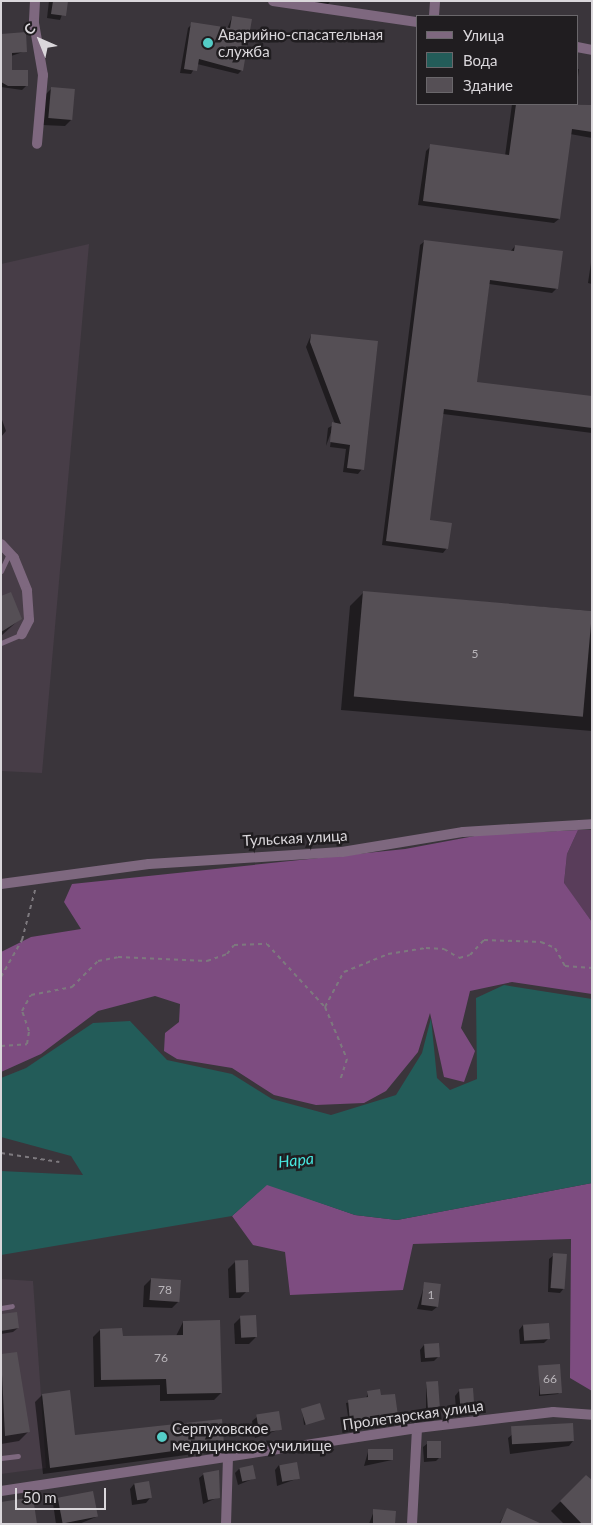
<!DOCTYPE html>
<meta charset="utf-8">
<style>
body{margin:0}
#map{position:relative;width:593px;height:1525px;overflow:hidden;background:#3a353b;font-family:Lato,sans-serif}
div>[style]{position:absolute}
.built>*{inset:0;background:#473d47}
.green>*{inset:0;background:#593d5a}
.forest>*{inset:0;background:#7d4c80}
.water>*{inset:0;background:#235c59}
.shadow>*{inset:0;background:#0007;transform-origin:0 0}
.building>*{inset:0;background:#554f55;transform-origin:0 0}
.path>*{height:2px;margin-top:-1px;transform-origin:0;background:repeating-linear-gradient(90deg,#7d797e 0 4px,transparent 0 8px)}
.service>*{height:5px;margin:-2.5px;padding:0 2.5px;transform-origin:2.5px;border-radius:2.5px;background:#7e687f}
.minor>*{height:10px;margin:-5px;padding:0 5px;transform-origin:5px;border-radius:5px;background:#7e687f}
.tertiary>*{height:10px;margin:-5px;padding:0 5px;transform-origin:5px;border-radius:5px;background:#7e687f}
.dots>*{width:14px;height:14px;translate:-50% -50%;box-sizing:border-box;border:2px solid #201d20;border-radius:50%}
span{translate:-50% -50%;white-space:nowrap;text-align:center;line-height:1.15;-webkit-text-stroke:5px #201d20;paint-order:stroke}
.number-label{font-size:12px;color:#b9b5ba}
.number-label span{-webkit-text-stroke-width:0}
.poi-label{font-size:15px;color:#dad7db}
.left{translate:0 -50%;text-align:left}
.street-label{font-size:15px;color:#dad7db}
.water-label{font-size:16px;color:#47e6de;font-style:italic}
.frame{position:absolute;inset:0;border:2px solid #dad7db;pointer-events:none}
.legend{position:absolute;left:416px;top:15px;width:162px;height:90px;box-sizing:border-box;background:#201d20;border:1px solid #6a676b;margin:0;padding:6px 9px;list-style:none;font-size:15px;color:#dad7db}
.legend li{display:flex;align-items:center;gap:10px;height:25px}
.legend b{width:25px;border:1px solid #6a676b}
.north{position:absolute;left:15px;top:15px;width:50px;height:50px;-webkit-text-stroke:4px #201d20;paint-order:stroke;rotate:316deg;font-size:14px;font-weight:700;line-height:20px;text-align:center;color:#dad7db}
.north::after{content:'';display:block;margin:auto;width:18px;height:22px;background:#dad7db;clip-path:polygon(50% 0,100% 100%,50% 72%,0 100%)}
.scale{position:absolute;left:15px;top:1488px;width:91px;height:22px;box-sizing:border-box;border:2px solid #dad7db;border-top:0;padding-left:6px;font-size:15px;line-height:18px;white-space:nowrap;color:#dad7db;-webkit-text-stroke:4px #201d20;paint-order:stroke}
</style>
<div id="map">
<div class="built">
<i style="clip-path:polygon(89px 244px,42px 773px,1px 771px,1px 264px)"></i>
<i style="clip-path:polygon(1px 1279px,33px 1281px,46px 1468px,1px 1474px)"></i>
</div>
<div class="green">
<i style="clip-path:polygon(578px 830px,592px 830px,592px 922px,564px 884px,567px 854px)"></i>
</div>
<div class="forest">
<i style="clip-path:polygon(578px 830px,567px 854px,564px 883px,592px 922px,592px 994px,512px 982px,470px 991px,461px 1028px,475px 1051px,464px 1082px,444px 1077px,430px 1013px,418px 1052px,386px 1091px,364px 1103px,316px 1105px,274px 1095px,232px 1068px,177px 1059px,164px 1051px,165px 1033px,179px 1022px,180px 1004px,155px 996px,98px 1011px,41px 1054px,1px 1072px,1px 952px,31px 937px,81px 929px,64px 902px,72px 884px,405px 849px,480px 835px)"></i>
<i style="clip-path:polygon(592px 1183px,592px 1391px,570px 1378px,571px 1239px,413px 1244px,403px 1290px,290px 1295px,285px 1252px,253px 1245px,232px 1216px,267px 1184px,355px 1215px,397px 1220px)"></i>
</div>
<div class="water">
<i style="clip-path:polygon(504px 985px,592px 999px,592px 1183px,397px 1220px,355px 1215px,267px 1185px,232px 1216px,1px 1255px,1px 1171px,83px 1175px,71px 1156px,1px 1137px,1px 1078px,26px 1068px,93px 1023px,130px 1021px,167px 1060px,232px 1074px,272px 1099px,331px 1115px,396px 1095px,422px 1053px,431px 1018px,437px 1078px,450px 1090px,477px 1079px,476px 998px)"></i>
</div>
<div class="shadow">
<i style="clip-path:polygon(49px 1px,67px 1px,60px 20px,47px 18px)"></i>
<i style="clip-path:polygon(315px 1px,331px 1px,326px 6px)"></i>
<i style="clip-path:polygon(232px 17px,242px 70px,238px 74px,197px 64px,191px 74px,180px 73px,188px 28px,192px 24px,227px 29px)"></i>
<i style="clip-path:polygon(1px 36px,26px 51px,11px 56px,11px 71px,27px 85px,22px 90px,1px 87px)"></i>
<i style="clip-path:polygon(577px 69px,579px 69px,577px 85px)"></i>
<i style="clip-path:polygon(51px 89px,72px 119px,65px 126px,42px 125px,44px 96px)"></i>
<i style="clip-path:polygon(512px 104px,592px 106px,592px 138px,570px 134px,559px 219px,554px 223px,418px 205px,426px 151px,431px 146px,505px 156px)"></i>
<i style="clip-path:polygon(425px 241px,510px 252px,515px 246px,557px 288px,552px 293px,489px 284px,476px 383px,592px 398px,592px 433px,443px 414px,429px 521px,447px 548px,443px 553px,382px 545px,420px 245px)"></i>
<i style="clip-path:polygon(592px 256px,592px 284px,588px 283px)"></i>
<i style="clip-path:polygon(311px 335px,362px 469px,358px 474px,343px 472px,346px 449px,330px 447px,333px 427px,326px 446px,328px 428px,335px 424px,306px 347px)"></i>
<i style="clip-path:polygon(1px 417px,6px 431px,1px 437px)"></i>
<i style="clip-path:polygon(364px 592px,592px 611px,592px 731px,341px 710px,350px 606px)"></i>
<i style="clip-path:polygon(1px 597px,21px 618px,1px 636px)"></i>
<i style="clip-path:polygon(554px 1255px,564px 1288px,560px 1293px,548px 1292px,549px 1259px)"></i>
<i style="clip-path:polygon(235px 1262px,247px 1291px,240px 1298px,229px 1298px,228px 1269px)"></i>
<i style="clip-path:polygon(151px 1279px,179px 1301px,172px 1308px,143px 1307px,144px 1286px)"></i>
<i style="clip-path:polygon(425px 1283px,437px 1307px,432px 1311px,417px 1309px)"></i>
<i style="clip-path:polygon(1px 1316px,18px 1328px,13px 1332px,1px 1334px)"></i>
<i style="clip-path:polygon(241px 1317px,256px 1337px,249px 1344px,235px 1344px,234px 1324px)"></i>
<i style="clip-path:polygon(183px 1322px,221px 1393px,214px 1400px,160px 1401px,160px 1385px,94px 1387px,93px 1337px,100px 1330px,121px 1338px,176px 1336px)"></i>
<i style="clip-path:polygon(523px 1325px,549px 1338px,544px 1343px,520px 1344px,519px 1330px)"></i>
<i style="clip-path:polygon(424px 1345px,438px 1357px,434px 1361px,421px 1362px,420px 1350px)"></i>
<i style="clip-path:polygon(1px 1356px,29px 1431px,19px 1441px,1px 1444px)"></i>
<i style="clip-path:polygon(539px 1367px,560px 1392px,558px 1394px,539px 1396px)"></i>
<i style="clip-path:polygon(426px 1383px,439px 1407px,437px 1409px,426px 1409px)"></i>
<i style="clip-path:polygon(459px 1391px,473px 1404px,468px 1408px,456px 1409px,455px 1396px)"></i>
<i style="clip-path:polygon(368px 1392px,380px 1397px,396px 1416px,349px 1423px,346px 1403px,366px 1399px)"></i>
<i style="clip-path:polygon(42px 1395px,74px 1437px,223px 1444px,216px 1451px,43px 1474px,35px 1402px)"></i>
<i style="clip-path:polygon(302px 1409px,323px 1418px,304px 1425px)"></i>
<i style="clip-path:polygon(257px 1417px,281px 1429px,255px 1438px,252px 1421px)"></i>
<i style="clip-path:polygon(513px 1434px,573px 1441px,569px 1446px,510px 1454px,508px 1438px)"></i>
<i style="clip-path:polygon(428px 1443px,440px 1457px,436px 1461px,424px 1462px,423px 1447px)"></i>
<i style="clip-path:polygon(368px 1452px,392px 1460px,364px 1466px)"></i>
<i style="clip-path:polygon(279px 1465px,299px 1478px,277px 1486px,275px 1470px)"></i>
<i style="clip-path:polygon(240px 1468px,255px 1478px,238px 1485px,235px 1473px)"></i>
<i style="clip-path:polygon(204px 1474px,219px 1497px,203px 1504px,199px 1478px)"></i>
<i style="clip-path:polygon(586px 1476px,592px 1524px,564px 1524px,551px 1511px)"></i>
<i style="clip-path:polygon(134px 1484px,150px 1498px,146px 1503px,132px 1505px,130px 1489px)"></i>
<i style="clip-path:polygon(57px 1499px,96px 1517px,79px 1524px,56px 1524px,53px 1503px)"></i>
<i style="clip-path:polygon(507px 1510px,524px 1524px,499px 1524px)"></i>
<i style="clip-path:polygon(374px 1511px,394px 1524px,369px 1524px)"></i>
<i style="left:205px;top:1523px;width:13px;height:1px"></i>
</div>
<div class="building">
<i style="clip-path:polygon(53px 1px,68px 1px,66px 16px,51px 14px)"></i>
<i style="clip-path:polygon(232px 16px,252px 19px,243px 71px,199px 59px,197px 71px,184px 69px,191px 22px,230px 28px)"></i>
<i style="clip-path:polygon(26px 32px,27px 52px,12px 53px,12px 70px,28px 70px,28px 86px,8px 86px,1px 82px,1px 34px)"></i>
<i style="left:51px;top:87px;width:24px;height:31px;rotate:5deg"></i>
<i style="clip-path:polygon(516px 104px,592px 105px,592px 132px,572px 129px,560px 219px,423px 201px,430px 144px,509px 155px)"></i>
<i style="clip-path:polygon(424px 240px,514px 251px,515px 245px,563px 251px,558px 289px,490px 280px,477px 382px,592px 396px,592px 428px,444px 409px,430px 520px,452px 523px,448px 549px,386px 541px)"></i>
<i style="clip-path:polygon(311px 334px,378px 341px,364px 470px,347px 468px,350px 445px,330px 442px,332px 422px,341px 424px,310px 342px)"></i>
<i style="left:363px;top:591px;width:230px;height:106px;rotate:5deg"></i>
<i style="clip-path:polygon(11px 592px,22px 619px,1px 632px,1px 596px)"></i>
<i style="left:553px;top:1253px;width:14px;height:35px;rotate:4deg"></i>
<i style="left:248px;top:1260px;width:32px;height:13px;rotate:88deg"></i>
<i style="left:151px;top:1278px;width:30px;height:22px;rotate:4deg"></i>
<i style="left:424px;top:1282px;width:17px;height:23px;rotate:7deg"></i>
<i style="clip-path:polygon(17px 1312px,19px 1328px,1px 1331px,1px 1314px)"></i>
<i style="left:256px;top:1315px;width:22px;height:16px;rotate:87deg"></i>
<i style="clip-path:polygon(220px 1320px,222px 1393px,167px 1394px,166px 1379px,101px 1380px,100px 1329px,122px 1328px,123px 1336px,183px 1335px,183px 1321px)"></i>
<i style="left:549px;top:1323px;width:16px;height:26px;rotate:86deg"></i>
<i style="left:439px;top:1343px;width:14px;height:15px;rotate:86deg"></i>
<i style="clip-path:polygon(17px 1352px,30px 1432px,5px 1436px,1px 1354px)"></i>
<i style="left:560px;top:1364px;width:29px;height:22px;rotate:86deg"></i>
<i style="left:438px;top:1381px;width:26px;height:12px;rotate:86deg"></i>
<i style="left:473px;top:1388px;width:16px;height:14px;rotate:86deg"></i>
<i style="clip-path:polygon(380px 1389px,381px 1395px,395px 1394px,398px 1416px,350px 1422px,348px 1400px,368px 1397px,367px 1391px)"></i>
<i style="clip-path:polygon(70px 1390px,75px 1435px,222px 1419px,224px 1444px,50px 1468px,42px 1394px)"></i>
<i style="left:320px;top:1403px;width:17px;height:20px;rotate:73deg"></i>
<i style="left:279px;top:1411px;width:19px;height:23px;rotate:81deg"></i>
<i style="left:573px;top:1423px;width:18px;height:62px;rotate:87deg"></i>
<i style="left:427px;top:1441px;width:14px;height:17px"></i>
<i style="left:393px;top:1449px;width:11px;height:25px;rotate:90deg"></i>
<i style="left:297px;top:1462px;width:17px;height:18px;rotate:80deg"></i>
<i style="left:253px;top:1465px;width:14px;height:14px;rotate:78deg"></i>
<i style="clip-path:polygon(219px 1470px,220px 1498px,208px 1500px,203px 1473px)"></i>
<i style="clip-path:polygon(586px 1475px,592px 1480px,592px 1524px,582px 1524px,560px 1501px)"></i>
<i style="left:149px;top:1481px;width:17px;height:15px;rotate:80deg"></i>
<i style="left:93px;top:1491px;width:26px;height:36px;rotate:79deg"></i>
<i style="clip-path:polygon(33px 1497px,37px 1524px,1px 1524px,1px 1502px)"></i>
<i style="clip-path:polygon(507px 1508px,542px 1524px,500px 1524px)"></i>
<i style="clip-path:polygon(373px 1509px,396px 1511px,395px 1524px,373px 1524px)"></i>
</div>
<div class="path">
<i style="left:1px;top:977px;width:43px;rotate:-60.4deg"></i>
<i style="left:22px;top:940px;width:52px;rotate:-75.4deg"></i>
<i style="left:325px;top:1007px;width:56px;rotate:67.1deg"></i>
<i style="left:347px;top:1059px;width:23px;rotate:108deg"></i>
<i style="left:1px;top:1046px;width:26px;rotate:-4deg"></i>
<i style="left:27px;top:1044px;width:13px;rotate:-81deg"></i>
<i style="left:29px;top:1031px;width:21px;rotate:-109deg"></i>
<i style="left:22px;top:1011px;width:18px;rotate:-61deg"></i>
<i style="left:31px;top:995px;width:42px;rotate:-11deg"></i>
<i style="left:72px;top:987px;width:37px;rotate:-45deg"></i>
<i style="left:98px;top:961px;width:20px;rotate:-11deg"></i>
<i style="left:118px;top:957px;width:89px;rotate:2.6deg"></i>
<i style="left:207px;top:961px;width:21px;rotate:-19deg"></i>
<i style="left:227px;top:954px;width:11px;rotate:-52deg"></i>
<i style="left:234px;top:945px;width:33px;rotate:-2deg"></i>
<i style="left:267px;top:944px;width:86px;rotate:47.4deg"></i>
<i style="left:325px;top:1007px;width:40px;rotate:-62deg"></i>
<i style="left:344px;top:972px;width:48px;rotate:-22.2deg"></i>
<i style="left:388px;top:954px;width:38px;rotate:-9deg"></i>
<i style="left:426px;top:948px;width:18px;rotate:3deg"></i>
<i style="left:444px;top:949px;width:17px;rotate:31deg"></i>
<i style="left:459px;top:958px;width:11px;rotate:-15deg"></i>
<i style="left:470px;top:955px;width:21px;rotate:-47deg"></i>
<i style="left:484px;top:940px;width:57px;rotate:2deg"></i>
<i style="left:541px;top:942px;width:15px;rotate:23deg"></i>
<i style="left:555px;top:948px;width:21px;rotate:61deg"></i>
<i style="left:565px;top:966px;width:27px;rotate:4deg"></i>
<i style="left:1px;top:1153px;width:59px;rotate:8.8deg"></i>
</div>
<div class="service">
<i style="left:1px;top:571px;width:19px;rotate:-65deg"></i>
<i style="left:1px;top:643px;width:23px;rotate:-23deg"></i>
<i style="left:1px;top:1308px;width:11px;rotate:-10deg"></i>
<i style="left:1px;top:1458px;width:17px;rotate:-7deg"></i>
</div>
<div class="minor">
<i style="left:35px;top:1px;width:22px;rotate:93deg"></i>
<i style="left:34px;top:23px;width:53px;rotate:80.2deg"></i>
<i style="left:43px;top:75px;width:69px;rotate:95deg"></i>
<i style="left:273px;top:1px;width:146px;rotate:8.3deg"></i>
<i style="left:434px;top:16px;width:15px;rotate:-86deg"></i>
<i style="left:577px;top:47px;width:15px;rotate:11deg"></i>
<i style="left:1px;top:544px;width:19px;rotate:47deg"></i>
<i style="left:14px;top:558px;width:35px;rotate:68deg"></i>
<i style="left:27px;top:591px;width:29px;rotate:86deg"></i>
<i style="left:29px;top:620px;width:16px;rotate:117deg"></i>
<i style="left:226px;top:1524px;width:68px;rotate:-88.3deg"></i>
<i style="left:412px;top:1524px;width:96px;rotate:-87deg"></i>
</div>
<div class="tertiary">
<i style="left:1px;top:884px;width:149px;rotate:-7.7deg"></i>
<i style="left:149px;top:864px;width:193px;rotate:-3.6deg"></i>
<i style="left:342px;top:852px;width:123px;rotate:-9.4deg"></i>
<i style="left:463px;top:832px;width:129px;rotate:-3.5deg"></i>
<i style="left:1px;top:1491px;width:421px;rotate:-8.6deg"></i>
<i style="left:417px;top:1428px;width:137px;rotate:-6.7deg"></i>
<i style="left:553px;top:1412px;width:39px;rotate:4deg"></i>
</div>
<div class="dots">
<i style="left:208px;top:43px;background:#54cdc7"></i>
<i style="left:162px;top:1437px;background:#54cdc7"></i>
</div>
<div class="number-label">
<span style="left:475px;top:654px">5</span>
<span style="left:165px;top:1290px">78</span>
<span style="left:431px;top:1295px">1</span>
<span style="left:161px;top:1358px">76</span>
<span style="left:550px;top:1379px">66</span>
</div>
<div class="poi-label">
<span class="left" style="left:218px;top:43px">Аварийно-спасательная<br>служба</span>
<span class="left" style="left:172px;top:1437px">Серпуховское<br>медицинское училище</span>
</div>
<div class="street-label">
<span style="left:295px;top:838px;rotate:-3deg">Тульская улица</span>
<span style="left:413px;top:1415px;rotate:-8deg">Пролетарская улица</span>
</div>
<div class="water-label">
<span style="left:296px;top:1160px;rotate:-6deg">Нара</span>
</div>
<div class="frame"></div>
<ul class="legend">
<li><b style="height:6px;background:#7e687f"></b>Улица</li>
<li><b style="height:14px;background:#235c59"></b>Вода</li>
<li><b style="height:14px;background:#554f55"></b>Здание</li>
</ul>
<div class="north">С</div>
<div class="scale">50 m</div>
</div>
